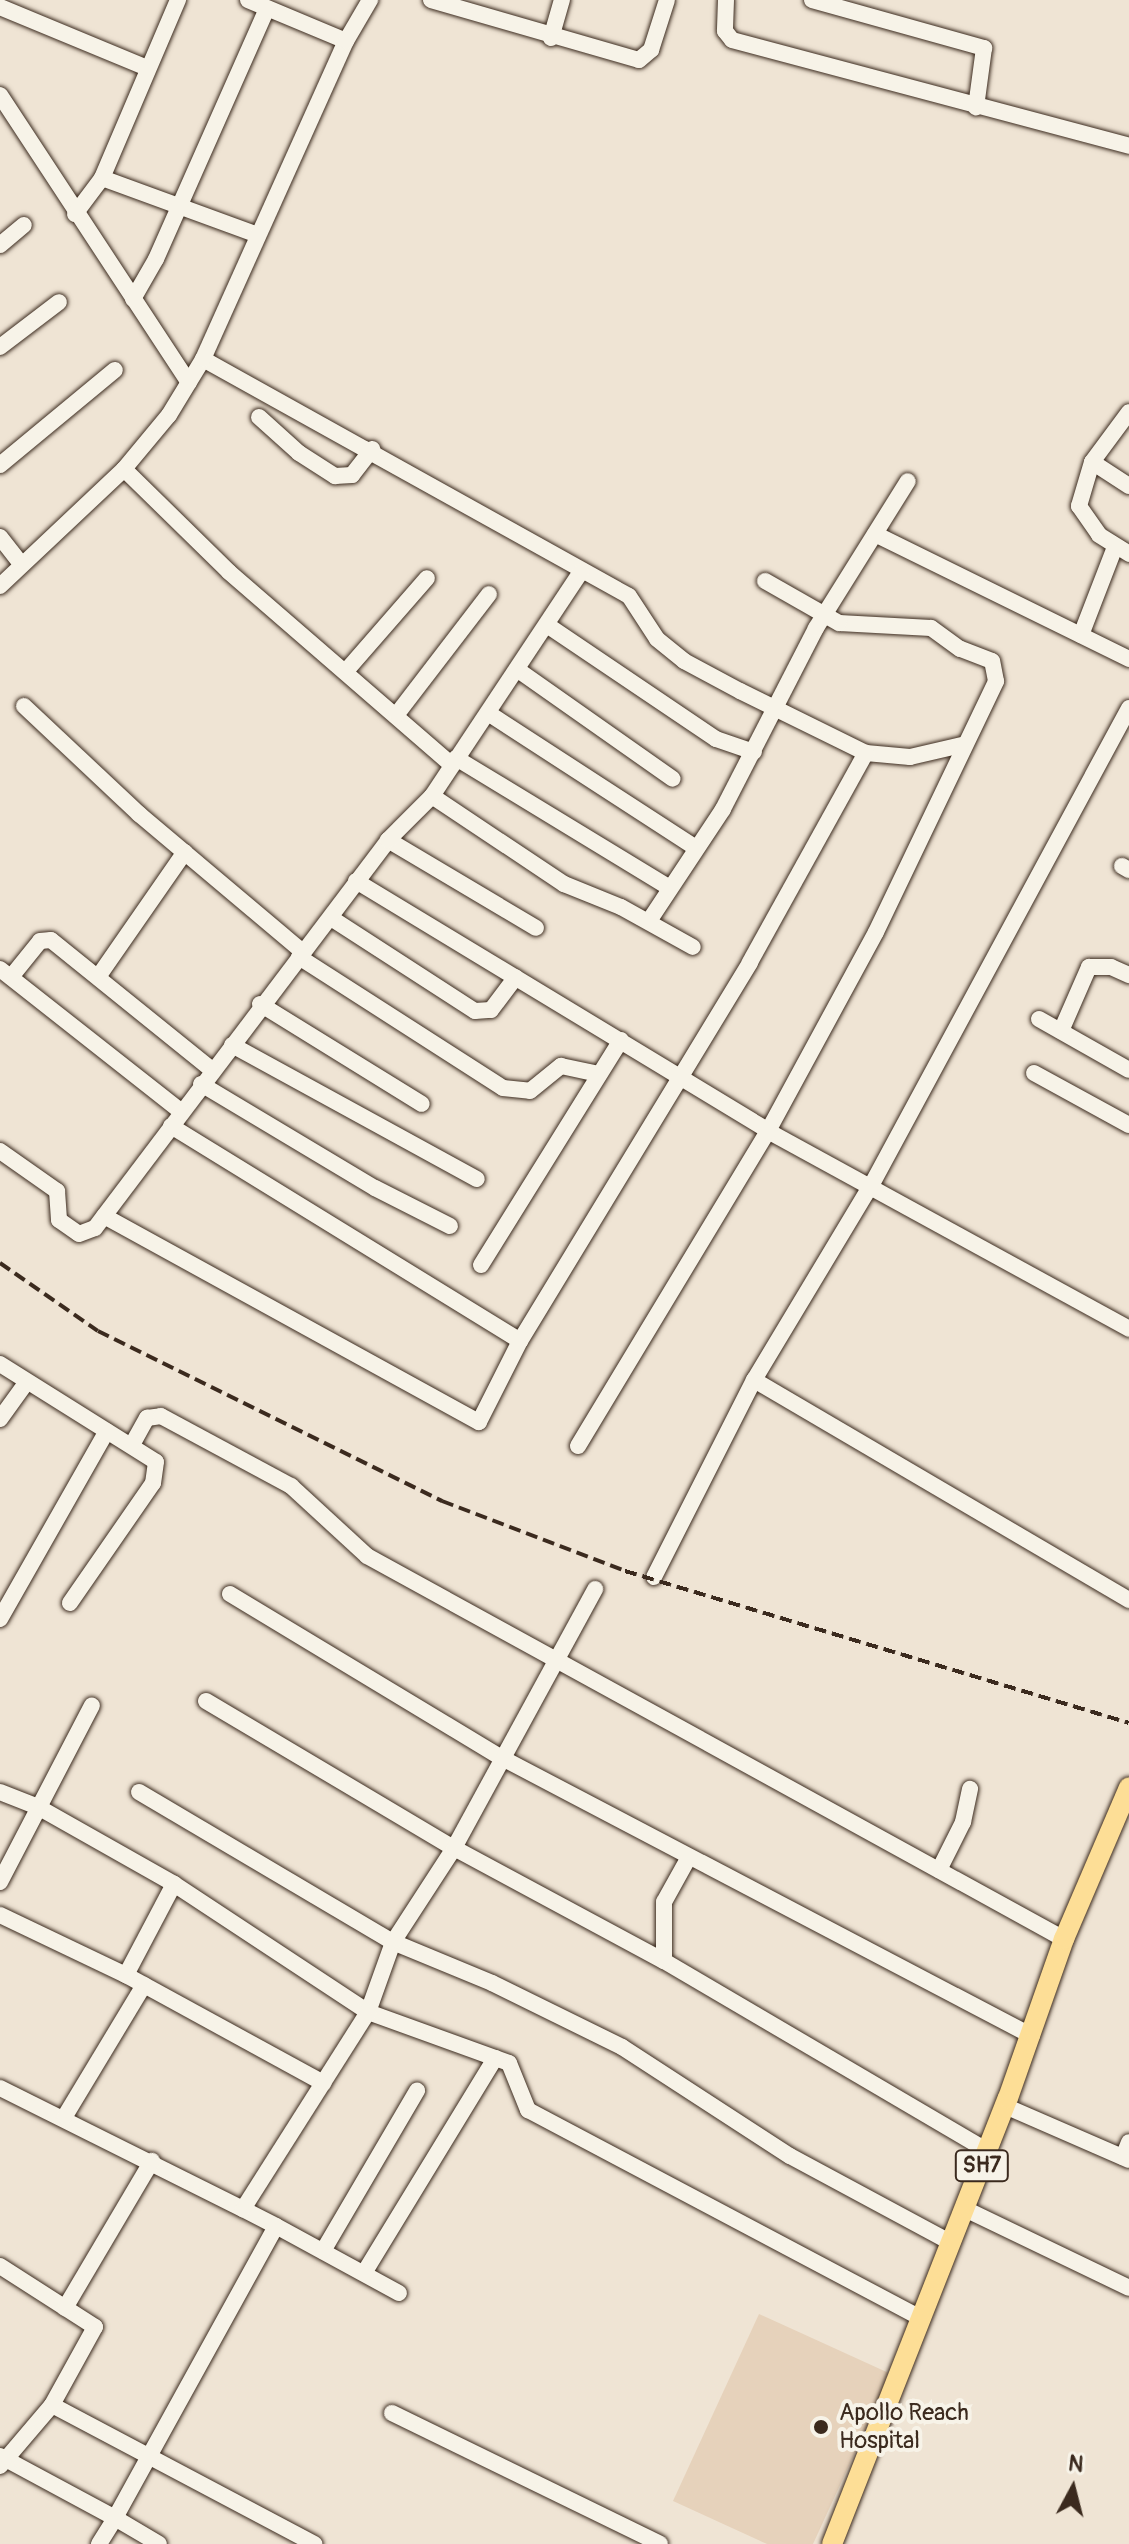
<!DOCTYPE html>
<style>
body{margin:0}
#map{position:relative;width:1129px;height:2544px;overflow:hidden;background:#efe4d4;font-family:Pangolin,sans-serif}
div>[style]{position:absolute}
.built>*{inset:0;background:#e6d2bb}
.roads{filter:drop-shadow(0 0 2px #3b2a1e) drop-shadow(0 0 2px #3b2a1e)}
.minor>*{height:16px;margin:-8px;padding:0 8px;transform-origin:8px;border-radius:8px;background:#f7f3e8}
.major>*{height:20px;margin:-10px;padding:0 10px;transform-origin:10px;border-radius:10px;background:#fdde96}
.rail>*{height:4px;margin-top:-2px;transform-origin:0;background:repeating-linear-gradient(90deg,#3b2a1e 0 12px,transparent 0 18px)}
.dots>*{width:22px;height:22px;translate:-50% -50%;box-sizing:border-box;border:4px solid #f7f3e8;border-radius:50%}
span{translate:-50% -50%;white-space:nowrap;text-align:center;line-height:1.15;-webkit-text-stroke:8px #f7f3e8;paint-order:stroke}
.shield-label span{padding:2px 6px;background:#f7f3e8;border:2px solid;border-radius:6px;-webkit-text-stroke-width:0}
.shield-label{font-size:22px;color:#3b2a1e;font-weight:700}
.poi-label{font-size:24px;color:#3b2a1e}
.left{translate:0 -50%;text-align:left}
.north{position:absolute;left:1033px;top:2448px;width:80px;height:80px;-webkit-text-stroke:6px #f7f3e8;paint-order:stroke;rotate:7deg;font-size:22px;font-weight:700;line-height:32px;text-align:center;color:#3b2a1e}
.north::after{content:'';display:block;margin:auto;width:28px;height:36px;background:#3b2a1e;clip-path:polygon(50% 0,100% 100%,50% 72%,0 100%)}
</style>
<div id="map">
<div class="built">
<i style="clip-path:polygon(759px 2314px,891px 2374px,813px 2544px,767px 2544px,673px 2501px)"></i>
</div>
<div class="roads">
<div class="minor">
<i style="left:248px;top:0;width:106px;rotate:22.7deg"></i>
<i style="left:431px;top:0;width:216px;rotate:16.1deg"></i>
<i style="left:639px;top:60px;width:16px;rotate:-40deg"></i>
<i style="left:651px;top:50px;width:52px;rotate:-72.3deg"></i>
<i style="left:726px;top:0;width:31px;rotate:92deg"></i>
<i style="left:725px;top:31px;width:11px;rotate:52deg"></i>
<i style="left:732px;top:40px;width:411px;rotate:14.9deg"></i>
<i style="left:812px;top:0;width:179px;rotate:15.6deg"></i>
<i style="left:984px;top:48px;width:60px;rotate:97.7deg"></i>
<i style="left:0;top:7px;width:159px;rotate:22.5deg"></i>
<i style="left:551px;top:38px;width:40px;rotate:-74deg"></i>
<i style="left:0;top:95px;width:344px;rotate:56.7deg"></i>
<i style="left:102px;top:178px;width:166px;rotate:20.1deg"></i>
<i style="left:75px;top:214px;width:45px;rotate:-53.1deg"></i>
<i style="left:102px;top:178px;width:194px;rotate:-66.9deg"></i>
<i style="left:0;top:245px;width:31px;rotate:-40deg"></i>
<i style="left:133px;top:299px;width:46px;rotate:-60.1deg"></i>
<i style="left:156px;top:259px;width:274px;rotate:-66.1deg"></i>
<i style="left:0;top:347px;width:74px;rotate:-37.3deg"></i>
<i style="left:203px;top:359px;width:487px;rotate:29.1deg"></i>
<i style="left:629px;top:596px;width:51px;rotate:56.9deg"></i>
<i style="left:657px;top:639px;width:35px;rotate:39deg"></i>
<i style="left:684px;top:661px;width:64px;rotate:28.2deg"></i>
<i style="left:740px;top:691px;width:140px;rotate:26.2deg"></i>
<i style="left:866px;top:753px;width:44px;rotate:5.2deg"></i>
<i style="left:910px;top:757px;width:53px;rotate:-13deg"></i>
<i style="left:259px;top:417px;width:54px;rotate:42deg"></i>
<i style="left:299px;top:453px;width:43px;rotate:32.6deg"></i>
<i style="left:335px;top:476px;width:17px;rotate:-3deg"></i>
<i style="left:352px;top:475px;width:33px;rotate:-52deg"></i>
<i style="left:1092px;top:462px;width:62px;rotate:-53.5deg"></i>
<i style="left:0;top:465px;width:149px;rotate:-39.6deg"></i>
<i style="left:124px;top:469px;width:147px;rotate:44.4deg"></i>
<i style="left:229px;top:572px;width:295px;rotate:40.9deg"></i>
<i style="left:1129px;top:486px;width:44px;rotate:-147deg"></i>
<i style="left:1092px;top:462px;width:46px;rotate:106.5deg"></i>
<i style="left:1079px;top:506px;width:35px;rotate:55deg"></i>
<i style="left:1099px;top:535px;width:36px;rotate:32deg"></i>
<i style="left:875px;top:534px;width:283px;rotate:26.2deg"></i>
<i style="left:0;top:537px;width:34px;rotate:52deg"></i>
<i style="left:0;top:586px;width:170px;rotate:-43.3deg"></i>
<i style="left:124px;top:469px;width:70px;rotate:-50.2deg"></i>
<i style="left:169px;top:415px;width:66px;rotate:-58.7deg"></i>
<i style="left:203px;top:359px;width:349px;rotate:-65.8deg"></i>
<i style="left:346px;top:41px;width:48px;rotate:-59.7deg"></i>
<i style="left:547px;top:625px;width:204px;rotate:34deg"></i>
<i style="left:716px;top:739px;width:40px;rotate:18.9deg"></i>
<i style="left:1081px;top:635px;width:94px;rotate:-68.9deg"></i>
<i style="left:518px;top:670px;width:189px;rotate:35.1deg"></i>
<i style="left:346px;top:671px;width:123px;rotate:-48.9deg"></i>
<i style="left:24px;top:706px;width:158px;rotate:43.2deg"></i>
<i style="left:139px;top:814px;width:214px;rotate:40.1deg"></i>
<i style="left:488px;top:713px;width:248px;rotate:33deg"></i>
<i style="left:397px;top:714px;width:151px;rotate:-52.5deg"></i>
<i style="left:456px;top:758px;width:250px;rotate:31.3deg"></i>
<i style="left:432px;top:796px;width:159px;rotate:33.7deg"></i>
<i style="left:564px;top:884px;width:61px;rotate:22deg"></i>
<i style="left:621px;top:907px;width:82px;rotate:29.1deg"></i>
<i style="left:388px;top:840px;width:172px;rotate:30.7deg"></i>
<i style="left:1122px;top:866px;width:8px;rotate:30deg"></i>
<i style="left:356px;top:881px;width:482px;rotate:31.2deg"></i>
<i style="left:768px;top:1131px;width:412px;rotate:28.7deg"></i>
<i style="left:331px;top:918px;width:171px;rotate:32.9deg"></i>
<i style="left:475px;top:1011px;width:16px;rotate:-4deg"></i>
<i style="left:491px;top:1010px;width:41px;rotate:-52.9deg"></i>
<i style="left:649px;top:921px;width:134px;rotate:-56.5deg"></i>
<i style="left:723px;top:809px;width:203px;rotate:-62.8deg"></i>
<i style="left:816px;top:628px;width:173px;rotate:-58deg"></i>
<i style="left:299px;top:957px;width:242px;rotate:32.7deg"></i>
<i style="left:503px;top:1088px;width:27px;rotate:6deg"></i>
<i style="left:530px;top:1091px;width:40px;rotate:-39deg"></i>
<i style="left:561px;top:1066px;width:39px;rotate:12deg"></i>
<i style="left:0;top:969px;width:231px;rotate:38.2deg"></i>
<i style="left:11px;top:977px;width:46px;rotate:-51.1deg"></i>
<i style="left:40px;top:941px;width:11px;rotate:-5deg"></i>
<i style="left:51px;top:940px;width:207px;rotate:38.9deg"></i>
<i style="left:98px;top:977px;width:152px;rotate:-55.2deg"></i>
<i style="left:260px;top:1004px;width:190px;rotate:31.7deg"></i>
<i style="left:1039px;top:1019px;width:103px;rotate:29.5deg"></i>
<i style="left:1061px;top:1031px;width:70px;rotate:-66.4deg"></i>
<i style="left:1089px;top:967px;width:22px"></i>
<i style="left:1111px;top:967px;width:20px;rotate:24deg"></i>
<i style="left:232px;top:1045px;width:279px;rotate:28.7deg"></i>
<i style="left:1034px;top:1073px;width:108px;rotate:28.7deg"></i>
<i style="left:201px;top:1084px;width:203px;rotate:30.9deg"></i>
<i style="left:375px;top:1188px;width:84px;rotate:26.9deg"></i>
<i style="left:171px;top:1126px;width:410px;rotate:31.6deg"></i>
<i style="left:0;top:1151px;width:70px;rotate:35.1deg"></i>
<i style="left:57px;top:1191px;width:29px;rotate:86deg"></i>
<i style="left:59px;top:1220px;width:24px;rotate:35deg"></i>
<i style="left:79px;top:1234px;width:17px;rotate:-21deg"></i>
<i style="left:95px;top:1228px;width:486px;rotate:-52.9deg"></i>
<i style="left:388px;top:840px;width:62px;rotate:-45deg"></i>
<i style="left:432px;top:796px;width:269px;rotate:-56.4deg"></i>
<i style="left:104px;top:1216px;width:428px;rotate:28.8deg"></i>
<i style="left:479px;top:1422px;width:91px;rotate:-63.2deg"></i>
<i style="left:520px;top:1341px;width:443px;rotate:-58.7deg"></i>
<i style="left:750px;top:962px;width:239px;rotate:-61deg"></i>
<i style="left:481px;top:1265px;width:265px;rotate:-58.1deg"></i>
<i style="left:0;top:1364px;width:184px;rotate:32.1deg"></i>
<i style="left:156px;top:1462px;width:21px;rotate:98deg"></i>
<i style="left:153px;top:1483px;width:146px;rotate:124.7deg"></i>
<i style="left:754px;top:1380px;width:435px;rotate:30.4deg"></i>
<i style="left:0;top:1419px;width:44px;rotate:-54.2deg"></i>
<i style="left:133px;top:1443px;width:29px;rotate:-61deg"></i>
<i style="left:147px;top:1418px;width:14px;rotate:-8deg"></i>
<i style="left:161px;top:1416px;width:148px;rotate:28.3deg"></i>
<i style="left:291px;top:1486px;width:103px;rotate:42.6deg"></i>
<i style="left:367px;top:1556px;width:795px;rotate:28.79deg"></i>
<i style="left:578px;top:1446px;width:368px;rotate:-58.9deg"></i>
<i style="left:768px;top:1131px;width:226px;rotate:-61.5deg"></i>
<i style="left:876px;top:932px;width:278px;rotate:-64.4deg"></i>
<i style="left:996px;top:681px;width:20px;rotate:-101deg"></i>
<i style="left:992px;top:661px;width:34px;rotate:-159deg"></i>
<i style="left:960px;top:649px;width:36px;rotate:-144deg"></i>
<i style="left:931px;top:628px;width:92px;rotate:-176.9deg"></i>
<i style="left:839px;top:623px;width:85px;rotate:-150.4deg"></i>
<i style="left:654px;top:1577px;width:221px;rotate:-63.1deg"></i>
<i style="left:754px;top:1380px;width:229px;rotate:-59deg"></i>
<i style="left:872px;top:1184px;width:541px;rotate:-61.63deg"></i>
<i style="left:230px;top:1594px;width:320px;rotate:31.1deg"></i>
<i style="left:504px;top:1759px;width:596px;rotate:27.68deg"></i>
<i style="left:0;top:1619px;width:216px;rotate:-60.4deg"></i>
<i style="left:206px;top:1701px;width:288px;rotate:30.7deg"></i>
<i style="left:454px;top:1848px;width:238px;rotate:28.3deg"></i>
<i style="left:664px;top:1961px;width:376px;rotate:30.4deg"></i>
<i style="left:0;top:1792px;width:41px;rotate:21.5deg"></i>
<i style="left:38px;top:1807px;width:156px;rotate:29.5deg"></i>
<i style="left:174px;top:1884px;width:232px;rotate:33.4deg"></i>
<i style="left:368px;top:2012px;width:150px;rotate:19.9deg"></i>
<i style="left:509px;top:2063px;width:51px;rotate:68deg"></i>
<i style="left:528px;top:2110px;width:446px;rotate:27.9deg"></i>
<i style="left:139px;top:1792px;width:295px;rotate:30.6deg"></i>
<i style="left:393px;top:1942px;width:107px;rotate:22.5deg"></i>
<i style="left:492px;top:1983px;width:145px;rotate:26.2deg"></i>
<i style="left:622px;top:2047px;width:200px;rotate:33deg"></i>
<i style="left:790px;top:2156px;width:182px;rotate:28.3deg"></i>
<i style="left:939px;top:1870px;width:54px;rotate:-63.4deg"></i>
<i style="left:963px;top:1822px;width:34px;rotate:-78deg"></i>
<i style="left:0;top:1882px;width:199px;rotate:-62.5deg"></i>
<i style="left:0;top:1915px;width:140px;rotate:25.5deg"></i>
<i style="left:126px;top:1975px;width:225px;rotate:28.7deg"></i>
<i style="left:664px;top:1961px;width:59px;rotate:-90deg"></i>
<i style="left:664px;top:1902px;width:51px;rotate:-60.9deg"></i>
<i style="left:126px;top:1975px;width:103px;rotate:-62.2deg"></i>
<i style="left:0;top:2088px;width:271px;rotate:26.5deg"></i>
<i style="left:1005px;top:2106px;width:135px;rotate:23.5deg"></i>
<i style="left:65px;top:2116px;width:153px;rotate:-58.9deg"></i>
<i style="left:1123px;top:2157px;width:16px;rotate:-68deg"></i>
<i style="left:963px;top:2208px;width:184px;rotate:25.7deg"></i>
<i style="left:276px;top:2226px;width:140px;rotate:28.6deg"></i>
<i style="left:323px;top:2251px;width:186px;rotate:-59.6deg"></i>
<i style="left:0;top:2266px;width:113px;rotate:32.7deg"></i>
<i style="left:95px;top:2327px;width:89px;rotate:118.9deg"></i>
<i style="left:52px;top:2405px;width:80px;rotate:130.4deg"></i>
<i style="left:364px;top:2273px;width:252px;rotate:-58.6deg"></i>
<i style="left:65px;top:2308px;width:171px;rotate:-59.4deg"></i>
<i style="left:52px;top:2405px;width:297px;rotate:27.9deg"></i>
<i style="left:392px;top:2413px;width:298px;rotate:26deg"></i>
<i style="left:0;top:2456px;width:131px;rotate:28.3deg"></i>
<i style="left:115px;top:2518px;width:333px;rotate:-61.1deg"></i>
<i style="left:276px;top:2226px;width:37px;rotate:-153deg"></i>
<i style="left:243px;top:2209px;width:233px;rotate:-57.6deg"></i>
<i style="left:368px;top:2012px;width:74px;rotate:-70.3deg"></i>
<i style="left:393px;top:1942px;width:112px;rotate:-57deg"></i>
<i style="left:454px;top:1848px;width:295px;rotate:-61.4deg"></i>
<i style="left:99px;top:2544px;width:31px;rotate:-58deg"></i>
<i style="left:115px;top:2518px;width:51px;rotate:30.6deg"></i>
</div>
<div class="major">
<i style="left:832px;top:2544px;width:479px;rotate:-68.5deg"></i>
<i style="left:1008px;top:2098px;width:169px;rotate:-70.6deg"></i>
<i style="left:1064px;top:1939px;width:165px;rotate:-66.8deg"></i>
</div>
</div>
<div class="rail">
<i style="left:0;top:1263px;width:119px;rotate:34.8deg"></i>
<i style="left:98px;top:1331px;width:384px;rotate:26.3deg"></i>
<i style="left:442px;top:1501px;width:196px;rotate:20.9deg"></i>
<i style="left:625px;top:1571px;width:526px;rotate:16.78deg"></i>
</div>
<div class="dots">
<i style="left:821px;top:2427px;background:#3b2a1e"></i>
</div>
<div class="shield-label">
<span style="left:982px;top:2166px">SH7</span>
</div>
<div class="poi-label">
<span class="left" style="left:839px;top:2427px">Apollo Reach<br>Hospital</span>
</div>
<div class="north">N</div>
</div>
